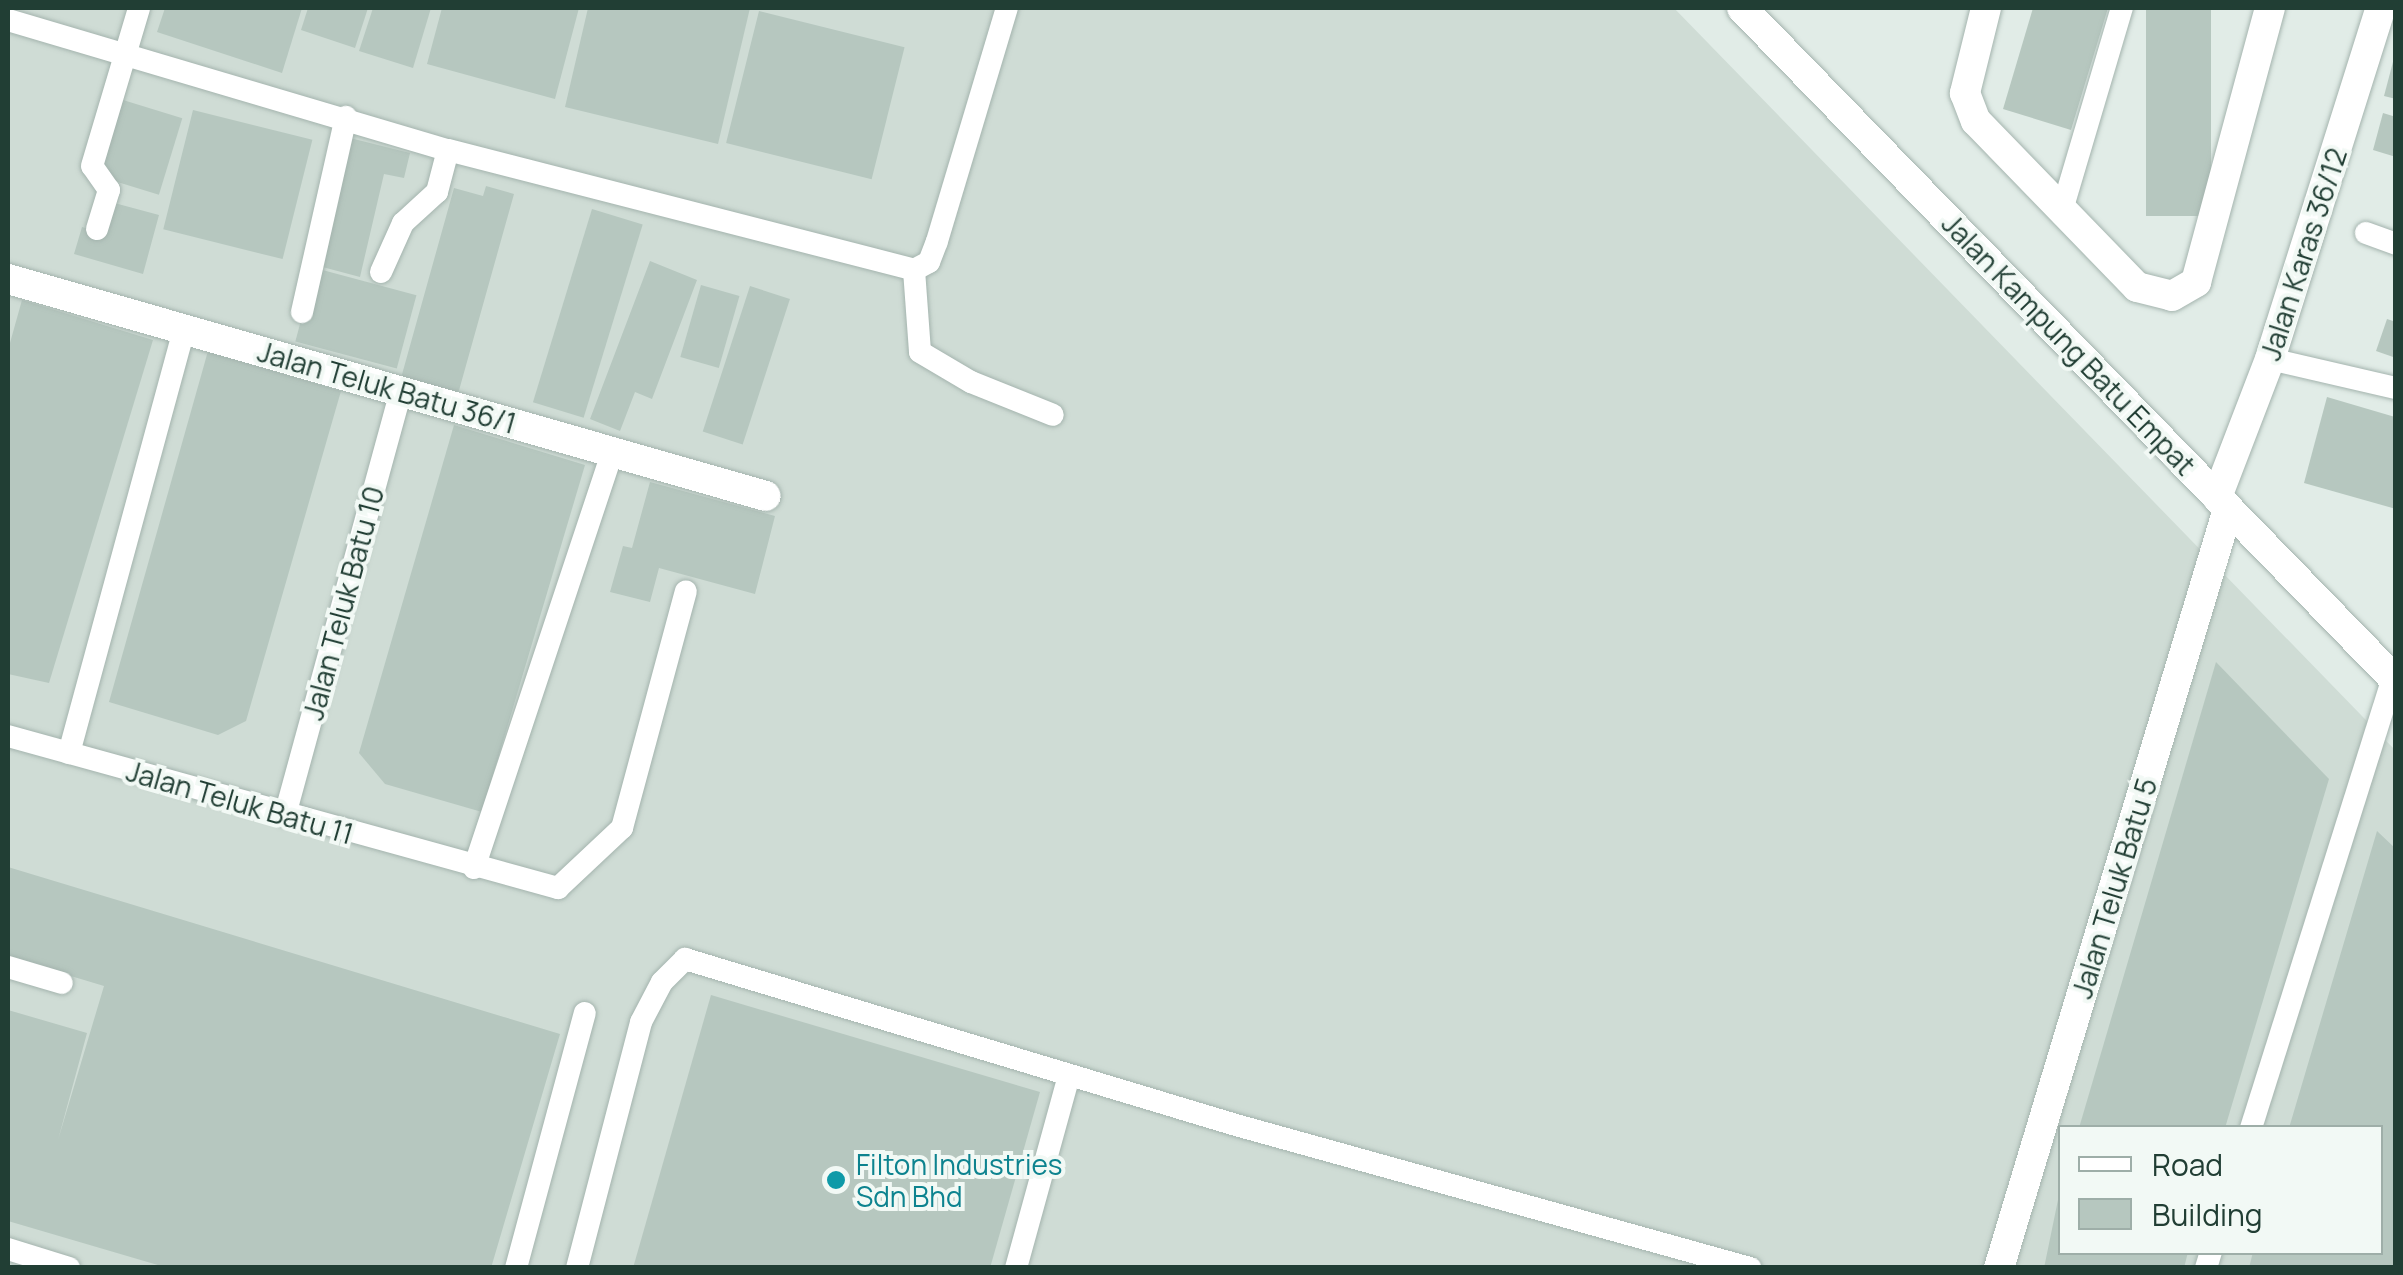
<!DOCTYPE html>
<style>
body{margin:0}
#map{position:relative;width:2403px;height:1275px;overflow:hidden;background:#e1ece7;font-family:Manrope,sans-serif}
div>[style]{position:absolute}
.built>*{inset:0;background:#cfdcd5}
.building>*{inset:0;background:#b6c7bf;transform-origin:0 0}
.roads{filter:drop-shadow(0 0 2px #a4b4ae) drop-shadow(0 0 2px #a4b4ae)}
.lane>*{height:22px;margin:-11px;padding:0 11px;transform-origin:11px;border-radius:11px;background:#fff}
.street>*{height:30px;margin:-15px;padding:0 15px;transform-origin:15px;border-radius:15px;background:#fff}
.secondary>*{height:30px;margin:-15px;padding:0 15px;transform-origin:15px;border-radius:15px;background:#fff}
.dots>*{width:28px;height:28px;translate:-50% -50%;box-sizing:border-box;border:5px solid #f2f9f5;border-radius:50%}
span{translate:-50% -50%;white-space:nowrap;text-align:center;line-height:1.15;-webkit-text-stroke:8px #f2f9f5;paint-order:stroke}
.street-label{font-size:28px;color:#213e34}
.culture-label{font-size:28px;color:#0d838f}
.left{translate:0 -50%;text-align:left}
.frame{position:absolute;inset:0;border:10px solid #213e34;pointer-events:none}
.legend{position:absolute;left:2058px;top:1125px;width:325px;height:130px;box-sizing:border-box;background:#f2f9f5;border:2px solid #9eaea8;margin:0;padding:12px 18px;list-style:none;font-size:30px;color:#213e34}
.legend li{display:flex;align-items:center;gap:20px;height:50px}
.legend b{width:50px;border:2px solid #9eaea8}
</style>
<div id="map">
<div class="built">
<i style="clip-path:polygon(evenodd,8px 8px,1674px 8px,2395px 750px,2395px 1267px,8px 1267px,8px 8px,2060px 1128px,2380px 1128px,2380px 1252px,2060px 1252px,2060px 1128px)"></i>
</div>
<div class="building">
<i style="clip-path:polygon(165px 8px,302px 8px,282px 73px,157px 32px)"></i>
<i style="clip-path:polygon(308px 8px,368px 8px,355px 48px,301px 30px)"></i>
<i style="clip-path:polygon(373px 8px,431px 8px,413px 68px,359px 51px)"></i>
<i style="clip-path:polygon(442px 8px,579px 8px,555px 99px,427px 64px)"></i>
<i style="clip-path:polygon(588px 8px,750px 8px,718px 144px,565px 107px)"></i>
<i style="clip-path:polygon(2033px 8px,2108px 8px,2071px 130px,2003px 109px)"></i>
<i style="left:2146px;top:8px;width:65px;height:208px"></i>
<i style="left:759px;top:11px;width:150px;height:136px;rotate:14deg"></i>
<i style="clip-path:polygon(2394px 58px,2396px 58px,2396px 99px,2384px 96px)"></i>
<i style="left:123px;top:100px;width:62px;height:80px;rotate:17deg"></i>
<i style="left:193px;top:110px;width:123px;height:123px;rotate:14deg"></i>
<i style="clip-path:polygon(2383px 113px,2396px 117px,2396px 157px,2373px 150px)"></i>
<i style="clip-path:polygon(346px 137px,410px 153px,404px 178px,384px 174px,360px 277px,315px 265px)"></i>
<i style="clip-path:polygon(486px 186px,514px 194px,458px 394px,401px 378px,454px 188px,483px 196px)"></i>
<i style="clip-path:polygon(107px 201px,159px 215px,143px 274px,74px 254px,82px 227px,99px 232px)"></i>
<i style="left:592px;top:209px;width:53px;height:202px;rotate:17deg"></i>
<i style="clip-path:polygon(650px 261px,697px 280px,652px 399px,635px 392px,620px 431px,590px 419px)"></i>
<i style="left:315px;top:268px;width:105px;height:76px;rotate:15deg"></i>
<i style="left:701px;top:285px;width:40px;height:75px;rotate:16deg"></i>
<i style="left:750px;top:286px;width:42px;height:153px;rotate:18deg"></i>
<i style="clip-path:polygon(22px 300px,153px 340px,49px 683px,8px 674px,8px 350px)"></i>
<i style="clip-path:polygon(2387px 319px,2396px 322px,2396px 358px,2376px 351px)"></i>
<i style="clip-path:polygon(208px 351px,341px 391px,246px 721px,218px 735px,109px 702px)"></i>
<i style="clip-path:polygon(2327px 397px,2395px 417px,2396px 509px,2304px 483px)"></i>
<i style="clip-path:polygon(454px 425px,585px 465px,482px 812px,385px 784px,359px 753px)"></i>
<i style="clip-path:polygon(650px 482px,775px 516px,755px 594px,659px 568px,650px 602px,610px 592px,623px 546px,632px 548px)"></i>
<i style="clip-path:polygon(2216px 662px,2329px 779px,2225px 1128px,2079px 1128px)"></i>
<i style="clip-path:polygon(2377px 831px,2396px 849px,2395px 1268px,2249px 1268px,2253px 1252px,2380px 1252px,2380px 1128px,2289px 1128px)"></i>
<i style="clip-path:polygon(8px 867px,560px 1034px,491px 1268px,168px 1268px,8px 1221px,8px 1010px,87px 1033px,58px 1140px,104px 986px,8px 957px)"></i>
<i style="clip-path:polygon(711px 995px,1040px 1092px,990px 1268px,633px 1268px)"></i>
<i style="clip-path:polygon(2059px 1195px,2060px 1252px,2188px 1252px,2184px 1268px,2044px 1268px)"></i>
</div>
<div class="roads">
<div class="lane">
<i style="left:8px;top:20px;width:459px;rotate:16.5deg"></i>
<i style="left:448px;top:150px;width:481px;rotate:14.4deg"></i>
<i style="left:914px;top:270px;width:17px;rotate:-28deg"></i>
<i style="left:929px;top:262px;width:22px;rotate:-69deg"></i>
<i style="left:937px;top:241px;width:243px;rotate:-73.3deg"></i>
<i style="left:2062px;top:210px;width:211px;rotate:-73.5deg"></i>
<i style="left:97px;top:229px;width:41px;rotate:-72.9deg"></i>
<i style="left:109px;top:190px;width:29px;rotate:-125deg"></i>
<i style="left:92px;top:166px;width:165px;rotate:-73.4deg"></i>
<i style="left:2366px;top:233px;width:32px;rotate:20deg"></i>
<i style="left:914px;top:270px;width:82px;rotate:85.8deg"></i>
<i style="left:920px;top:352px;width:59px;rotate:30.5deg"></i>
<i style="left:971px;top:382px;width:88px;rotate:21.9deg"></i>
<i style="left:381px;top:272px;width:54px;rotate:-65.8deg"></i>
<i style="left:403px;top:223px;width:46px;rotate:-42.4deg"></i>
<i style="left:437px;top:192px;width:43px;rotate:-75.3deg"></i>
<i style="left:302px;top:312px;width:200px;rotate:-77.3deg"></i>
<i style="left:2270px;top:359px;width:129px;rotate:13deg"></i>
<i style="left:8px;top:736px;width:571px;rotate:15.45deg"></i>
<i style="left:558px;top:888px;width:88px;rotate:-43.2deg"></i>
<i style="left:622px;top:828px;width:245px;rotate:-74.9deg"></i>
<i style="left:69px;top:753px;width:438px;rotate:-74.8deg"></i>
<i style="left:285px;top:815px;width:440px;rotate:-74.7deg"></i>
<i style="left:474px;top:868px;width:438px;rotate:-71.6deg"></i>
<i style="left:8px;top:967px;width:56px;rotate:16.5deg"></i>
<i style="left:2251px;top:1128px;width:471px;rotate:-72.5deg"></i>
<i style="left:8px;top:1249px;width:64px;rotate:17.3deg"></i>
<i style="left:516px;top:1268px;width:264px;rotate:-74.9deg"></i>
<i style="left:577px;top:1268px;width:254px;rotate:-75.4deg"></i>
<i style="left:641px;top:1022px;width:45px;rotate:-62.3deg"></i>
<i style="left:662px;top:982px;width:33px;rotate:-45deg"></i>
<i style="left:685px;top:959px;width:575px;rotate:16.77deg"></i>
<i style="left:1236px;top:1125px;width:534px;rotate:15.55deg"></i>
<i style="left:1016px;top:1268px;width:199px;rotate:-74.6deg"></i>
<i style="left:2206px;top:1268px;width:17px;rotate:-73deg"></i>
</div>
<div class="street">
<i style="left:1986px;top:8px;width:88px;rotate:103.9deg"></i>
<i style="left:1965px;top:93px;width:30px;rotate:69deg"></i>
<i style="left:1976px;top:121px;width:231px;rotate:45.9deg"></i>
<i style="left:2137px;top:287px;width:36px;rotate:14deg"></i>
<i style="left:2172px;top:296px;width:28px;rotate:-30deg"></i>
<i style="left:2196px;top:282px;width:284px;rotate:-74.9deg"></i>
<i style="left:8px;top:279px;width:788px;rotate:15.98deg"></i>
<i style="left:2217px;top:497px;width:148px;rotate:-69deg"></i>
<i style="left:2270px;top:359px;width:368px;rotate:-72.5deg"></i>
<i style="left:1999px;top:1268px;width:793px;rotate:-73.21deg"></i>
</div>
<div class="secondary">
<i style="left:1742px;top:8px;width:938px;rotate:45.82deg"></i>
</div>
</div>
<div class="dots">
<i style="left:836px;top:1180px;background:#0f9aa8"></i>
</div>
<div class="street-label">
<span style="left:2303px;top:254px;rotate:-72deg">Jalan Karas 36/12</span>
<span style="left:2069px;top:344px;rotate:46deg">Jalan Kampung Batu Empat</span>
<span style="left:387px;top:387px;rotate:16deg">Jalan Teluk Batu 36/1</span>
<span style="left:343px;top:603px;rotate:-75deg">Jalan Teluk Batu 10</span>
<span style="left:240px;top:802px;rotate:16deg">Jalan Teluk Batu 11</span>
<span style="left:2114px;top:888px;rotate:-73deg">Jalan Teluk Batu 5</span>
</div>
<div class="culture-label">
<span class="left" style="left:856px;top:1180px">Filton Industries<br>Sdn Bhd</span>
</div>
<div class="frame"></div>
<ul class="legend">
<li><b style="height:12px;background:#fff"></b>Road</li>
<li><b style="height:28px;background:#b6c7bf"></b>Building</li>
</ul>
</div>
